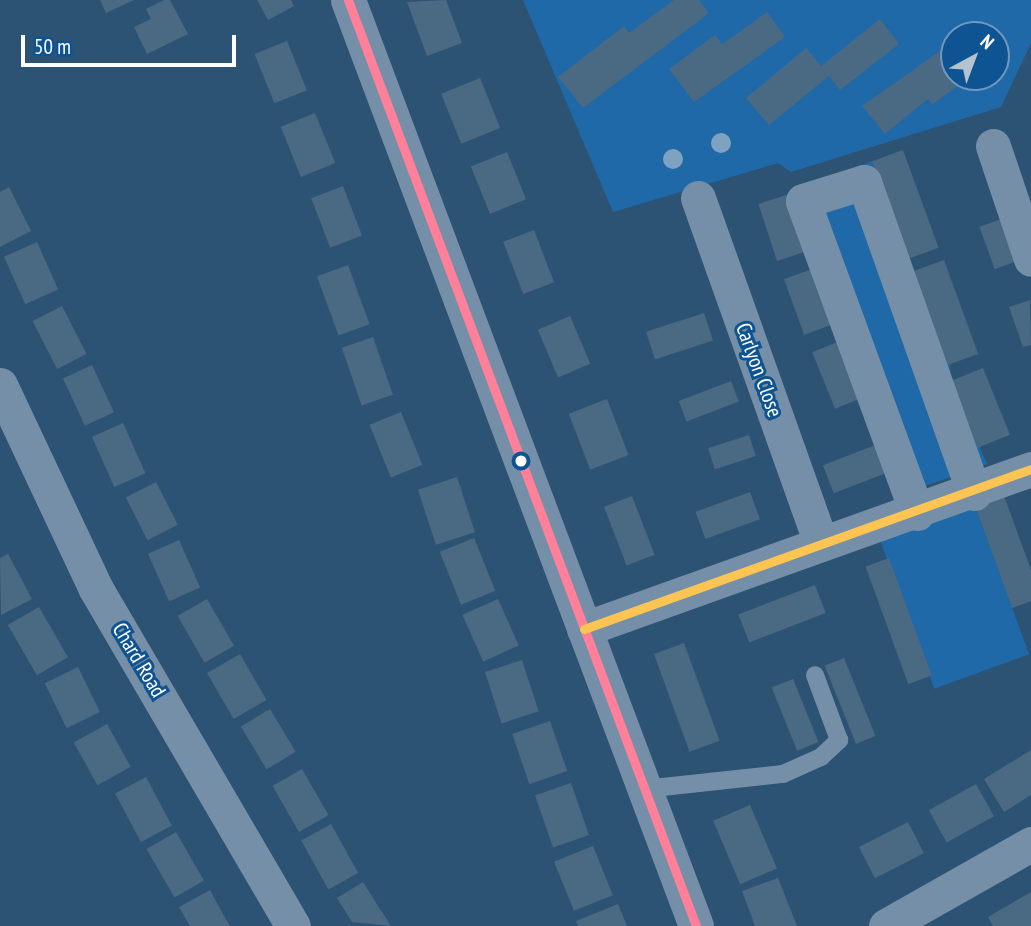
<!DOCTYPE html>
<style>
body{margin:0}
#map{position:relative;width:1031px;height:926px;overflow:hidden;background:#2d5374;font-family:"PT Sans Narrow",sans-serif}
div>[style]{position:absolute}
.green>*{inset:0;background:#1f69a8;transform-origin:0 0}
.building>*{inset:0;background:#4a6983;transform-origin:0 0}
.lane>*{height:18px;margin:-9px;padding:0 9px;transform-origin:9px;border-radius:9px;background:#748fa7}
.street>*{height:35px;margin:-17.5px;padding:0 17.5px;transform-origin:17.5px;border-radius:17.5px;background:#748fa7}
.bus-1>*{height:9px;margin:-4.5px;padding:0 4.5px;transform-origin:4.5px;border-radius:4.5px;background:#ff8098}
.bus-2>*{height:9px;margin:-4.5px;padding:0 4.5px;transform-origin:4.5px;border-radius:4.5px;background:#fcc553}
.trees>*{width:20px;height:20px;margin:-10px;border-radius:50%;background:#7fa2c0}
.dots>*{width:19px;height:19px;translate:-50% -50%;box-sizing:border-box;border:4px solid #0f5492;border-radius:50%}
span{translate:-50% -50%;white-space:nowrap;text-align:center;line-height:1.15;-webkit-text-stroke:6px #0f5492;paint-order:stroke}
.street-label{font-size:21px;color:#fff}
.north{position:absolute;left:940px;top:21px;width:70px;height:70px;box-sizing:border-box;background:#0f5492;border:2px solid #6f98be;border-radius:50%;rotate:41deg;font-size:19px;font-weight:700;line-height:28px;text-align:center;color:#fff}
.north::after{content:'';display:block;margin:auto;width:24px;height:32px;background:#b6c3ce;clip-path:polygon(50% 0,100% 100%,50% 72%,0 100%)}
.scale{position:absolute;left:21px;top:35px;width:215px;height:32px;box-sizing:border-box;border:4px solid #fff;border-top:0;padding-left:9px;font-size:21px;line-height:24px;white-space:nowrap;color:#fff;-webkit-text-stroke:5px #0f5492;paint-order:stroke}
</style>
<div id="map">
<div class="green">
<i style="clip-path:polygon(evenodd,523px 0,1031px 0,1031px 43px,1001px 107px,791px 172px,778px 163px,613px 212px,523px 0,954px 35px,996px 35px,996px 77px,954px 77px,954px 35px)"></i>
<i style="clip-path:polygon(872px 161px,950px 365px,951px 381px,987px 464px,897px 496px,786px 195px)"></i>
<i style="left:974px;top:503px;width:161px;height:101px;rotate:70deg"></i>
</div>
<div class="building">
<i style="clip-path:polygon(100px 0,134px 0,106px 13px)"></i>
<i style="clip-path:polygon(164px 0,170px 0,188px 34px,147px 54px,134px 27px,151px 19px,146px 9px)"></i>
<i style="clip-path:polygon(257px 0,291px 0,294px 6px,268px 20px)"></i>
<i style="clip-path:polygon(446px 0,462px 43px,427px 56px,407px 2px)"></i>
<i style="clip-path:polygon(674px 0,699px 0,709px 13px,583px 108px,558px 77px,624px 26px,629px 33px)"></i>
<i style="clip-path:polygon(767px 12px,785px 37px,694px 102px,669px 69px,715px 35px,722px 44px)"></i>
<i style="clip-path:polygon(880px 19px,899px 44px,840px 90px,829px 76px,769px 125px,746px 98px,806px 48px,821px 66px)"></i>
<i style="left:287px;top:41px;width:53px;height:35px;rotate:68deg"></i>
<i style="clip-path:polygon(954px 41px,954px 77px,969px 77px,932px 105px,928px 99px,885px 134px,862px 106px)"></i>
<i style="left:480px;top:78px;width:54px;height:42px;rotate:68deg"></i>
<i style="left:315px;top:113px;width:54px;height:37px;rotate:68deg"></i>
<i style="left:903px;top:150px;width:104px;height:33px;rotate:70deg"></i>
<i style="left:507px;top:152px;width:51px;height:39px;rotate:68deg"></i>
<i style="left:343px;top:186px;width:53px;height:34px;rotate:69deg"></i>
<i style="clip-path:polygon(9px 187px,31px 231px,0 247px,0 192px)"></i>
<i style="left:786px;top:195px;width:60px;height:29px;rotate:72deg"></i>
<i style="left:1001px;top:219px;width:45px;height:23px;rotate:70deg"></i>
<i style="left:534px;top:230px;width:56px;height:33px;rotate:69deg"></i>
<i style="left:37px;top:242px;width:52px;height:36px;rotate:66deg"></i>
<i style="left:944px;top:260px;width:100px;height:33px;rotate:70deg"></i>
<i style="left:348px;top:265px;width:63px;height:33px;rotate:70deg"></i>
<i style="left:815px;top:268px;width:59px;height:33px;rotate:70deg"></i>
<i style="clip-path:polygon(1030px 300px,1031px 345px,1023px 347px,1009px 307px)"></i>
<i style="left:62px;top:306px;width:54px;height:33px;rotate:63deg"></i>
<i style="left:704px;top:313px;width:29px;height:61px;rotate:72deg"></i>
<i style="left:570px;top:316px;width:52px;height:35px;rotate:67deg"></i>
<i style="left:373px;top:337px;width:61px;height:33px;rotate:71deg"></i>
<i style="left:840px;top:341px;width:61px;height:30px;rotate:68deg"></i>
<i style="left:92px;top:365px;width:52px;height:32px;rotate:65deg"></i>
<i style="left:983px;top:368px;width:72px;height:35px;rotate:68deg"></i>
<i style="left:731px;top:381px;width:22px;height:56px;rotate:69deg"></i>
<i style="left:607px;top:399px;width:60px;height:41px;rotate:69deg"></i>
<i style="left:401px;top:412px;width:57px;height:34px;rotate:68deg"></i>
<i style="left:123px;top:423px;width:55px;height:34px;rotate:66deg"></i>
<i style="left:749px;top:435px;width:22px;height:43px;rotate:72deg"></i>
<i style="left:878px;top:444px;width:30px;height:59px;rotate:69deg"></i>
<i style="left:457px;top:477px;width:58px;height:41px;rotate:72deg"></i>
<i style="left:156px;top:482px;width:48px;height:34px;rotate:63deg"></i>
<i style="left:750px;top:492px;width:29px;height:58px;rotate:70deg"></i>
<i style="clip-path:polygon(1003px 493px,1031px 570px,1031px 601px,1012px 608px,974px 503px)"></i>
<i style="left:632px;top:496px;width:63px;height:30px;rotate:69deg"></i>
<i style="left:474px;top:538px;width:57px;height:37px;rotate:68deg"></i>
<i style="left:179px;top:540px;width:52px;height:34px;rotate:66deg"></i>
<i style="clip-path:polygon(8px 554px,32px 599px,1px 615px,0 558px)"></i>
<i style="left:889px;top:558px;width:125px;height:25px;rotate:70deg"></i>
<i style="left:815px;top:585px;width:30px;height:82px;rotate:69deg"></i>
<i style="left:207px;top:599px;width:54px;height:34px;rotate:60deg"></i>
<i style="left:498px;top:599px;width:51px;height:39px;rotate:66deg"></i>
<i style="left:39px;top:607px;width:58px;height:36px;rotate:60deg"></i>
<i style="left:684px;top:643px;width:104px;height:32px;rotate:70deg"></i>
<i style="left:240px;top:654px;width:53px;height:38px;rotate:60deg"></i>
<i style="left:844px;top:658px;width:84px;height:21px;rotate:68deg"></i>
<i style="left:522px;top:660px;width:54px;height:39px;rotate:72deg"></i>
<i style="left:78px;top:667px;width:50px;height:37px;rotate:64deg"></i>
<i style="left:793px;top:679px;width:68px;height:23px;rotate:68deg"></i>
<i style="left:270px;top:709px;width:50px;height:34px;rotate:59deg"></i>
<i style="left:550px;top:721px;width:53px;height:40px;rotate:71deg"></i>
<i style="left:107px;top:724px;width:49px;height:38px;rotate:61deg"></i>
<i style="clip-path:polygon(1031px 750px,1031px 795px,1004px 812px,984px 779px)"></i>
<i style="left:302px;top:769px;width:53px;height:34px;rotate:60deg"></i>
<i style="left:146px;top:777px;width:55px;height:35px;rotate:62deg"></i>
<i style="left:571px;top:783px;width:55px;height:38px;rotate:71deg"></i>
<i style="left:976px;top:784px;width:37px;height:54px;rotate:61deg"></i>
<i style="left:750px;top:805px;width:69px;height:40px;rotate:67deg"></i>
<i style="left:908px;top:822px;width:35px;height:55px;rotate:63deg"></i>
<i style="left:331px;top:824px;width:56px;height:34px;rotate:61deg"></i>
<i style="left:176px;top:832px;width:56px;height:34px;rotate:60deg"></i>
<i style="left:593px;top:846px;width:53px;height:42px;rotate:68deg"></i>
<i style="clip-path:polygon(778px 878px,797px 926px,755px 926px,742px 891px)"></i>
<i style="clip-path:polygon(363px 882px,378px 906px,391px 926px,352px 922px,337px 898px)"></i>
<i style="clip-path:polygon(210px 890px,223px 914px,230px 926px,190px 926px,179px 907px)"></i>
<i style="clip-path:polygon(1031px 892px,1031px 926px,993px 926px,988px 917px)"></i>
<i style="clip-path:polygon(618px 904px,627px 926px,578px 926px,576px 921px)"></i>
</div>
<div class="lane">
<i style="left:644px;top:789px;width:140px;rotate:-6.2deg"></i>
<i style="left:783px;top:774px;width:42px;rotate:-24.1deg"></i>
<i style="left:821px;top:757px;width:25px;rotate:-43deg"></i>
<i style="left:839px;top:740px;width:69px;rotate:-110.3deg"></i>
</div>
<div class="street">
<i style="left:348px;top:0;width:989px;rotate:69.4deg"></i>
<i style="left:993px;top:146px;width:119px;rotate:71.4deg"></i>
<i style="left:698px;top:198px;width:364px;rotate:70.4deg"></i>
<i style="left:0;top:385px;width:225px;rotate:64.8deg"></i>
<i style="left:96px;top:589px;width:390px;rotate:59.7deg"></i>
<i style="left:917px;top:513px;width:332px;rotate:-110.1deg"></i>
<i style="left:803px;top:201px;width:64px;rotate:-17.3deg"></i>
<i style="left:864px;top:182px;width:330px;rotate:70.5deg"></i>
<i style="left:584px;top:629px;width:475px;rotate:-19.7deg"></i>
<i style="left:886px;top:926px;width:167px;rotate:-29.5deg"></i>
</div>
<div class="bus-1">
<i style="left:348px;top:0;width:989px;rotate:69.4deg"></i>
</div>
<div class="bus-2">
<i style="left:584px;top:629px;width:475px;rotate:-19.7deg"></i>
</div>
<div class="trees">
<i style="left:721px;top:143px"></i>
<i style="left:673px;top:159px"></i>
</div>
<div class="dots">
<i style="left:521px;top:461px;background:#fff"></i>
</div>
<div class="street-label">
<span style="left:759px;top:370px;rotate:70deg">Carlyon Close</span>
<span style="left:139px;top:660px;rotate:59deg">Chard Road</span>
</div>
<div class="north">N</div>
<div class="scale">50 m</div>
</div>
